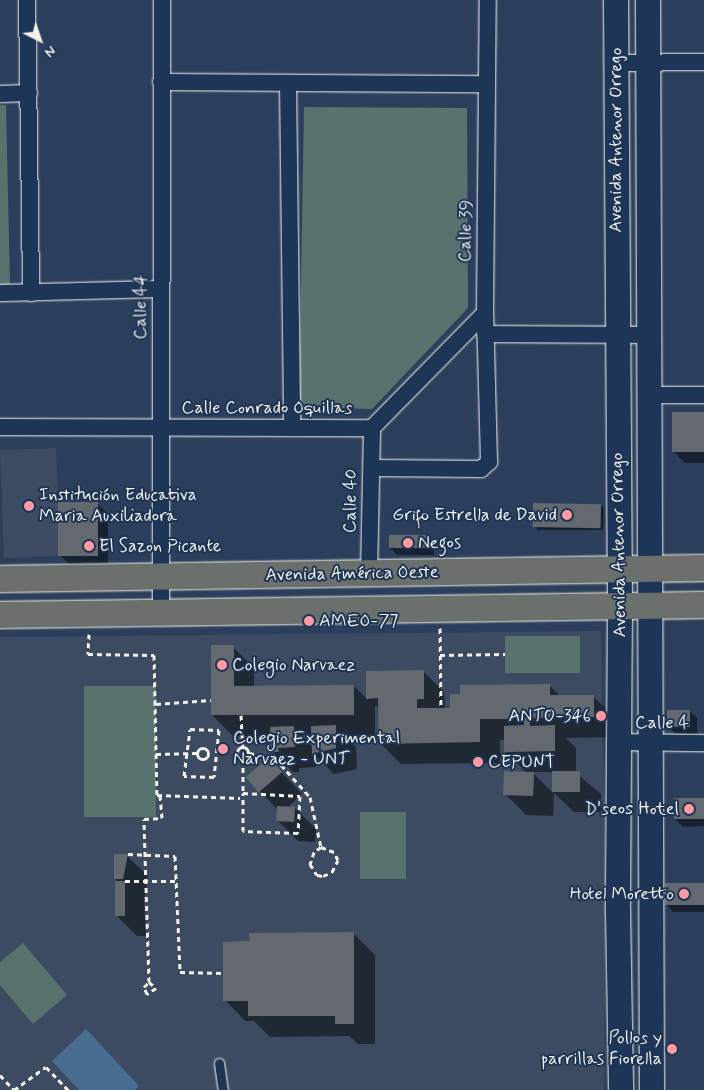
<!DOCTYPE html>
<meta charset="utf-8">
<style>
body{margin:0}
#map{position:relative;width:704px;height:1090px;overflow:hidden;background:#2b3f5c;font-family:Mynerve,sans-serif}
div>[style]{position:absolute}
.built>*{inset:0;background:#3c4b62;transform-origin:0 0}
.green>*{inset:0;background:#59726e;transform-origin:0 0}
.water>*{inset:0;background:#496d90}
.shadow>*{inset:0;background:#0007}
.building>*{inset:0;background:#64686f;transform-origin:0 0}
.path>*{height:3px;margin-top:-1.5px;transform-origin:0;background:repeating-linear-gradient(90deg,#f4f1e8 0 5px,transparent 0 9px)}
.path>.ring{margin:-1.5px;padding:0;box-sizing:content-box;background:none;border:3px solid #f4f1e8;border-radius:50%}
.roads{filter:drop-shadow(0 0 1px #f4f1e8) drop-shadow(0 0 1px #f4f1e8)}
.lane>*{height:9px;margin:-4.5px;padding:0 4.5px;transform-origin:4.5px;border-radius:4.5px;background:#1d3557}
.street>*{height:16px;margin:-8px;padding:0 8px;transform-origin:8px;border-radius:8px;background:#1d3557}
.secondary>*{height:24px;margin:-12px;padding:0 12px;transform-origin:12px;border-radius:12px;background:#1d3557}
.primary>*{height:26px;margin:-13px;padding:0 13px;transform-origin:13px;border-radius:13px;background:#6c706d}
.dots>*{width:14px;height:14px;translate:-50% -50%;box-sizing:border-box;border:2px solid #1d3557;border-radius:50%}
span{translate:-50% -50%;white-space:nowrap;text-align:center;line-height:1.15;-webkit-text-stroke:4px #1d3557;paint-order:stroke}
.street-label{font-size:18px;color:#f4f1e8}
.poi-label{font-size:18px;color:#f4f1e8}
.left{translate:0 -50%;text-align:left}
.right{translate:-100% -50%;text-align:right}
.north{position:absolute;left:15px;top:15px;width:50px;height:50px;-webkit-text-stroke:4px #1d3557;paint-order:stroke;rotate:139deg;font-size:14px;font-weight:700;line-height:20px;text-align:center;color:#f4f1e8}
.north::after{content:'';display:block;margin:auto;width:18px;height:22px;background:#f4f1e8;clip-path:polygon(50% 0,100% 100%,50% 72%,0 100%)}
</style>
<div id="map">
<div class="built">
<i style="left:56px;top:448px;width:108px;height:56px;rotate:88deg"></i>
<i style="clip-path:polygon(601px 631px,605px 890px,604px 1090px,0 1090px,0 637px)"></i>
</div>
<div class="green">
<i style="clip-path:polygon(0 105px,6px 105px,10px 284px,0 285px)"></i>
<i style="clip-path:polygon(304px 107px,467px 108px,468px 308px,372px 409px,299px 407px)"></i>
<i style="left:580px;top:636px;width:37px;height:75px;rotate:90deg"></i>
<i style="left:156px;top:686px;width:131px;height:72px;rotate:90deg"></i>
<i style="left:406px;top:812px;width:67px;height:46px;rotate:90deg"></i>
<i style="clip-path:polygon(23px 943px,67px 995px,33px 1024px,0 985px,0 962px)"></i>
</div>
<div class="water">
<i style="clip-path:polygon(86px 1029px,139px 1086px,135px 1090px,79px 1090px,52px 1061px)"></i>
</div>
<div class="shadow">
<i style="clip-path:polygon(704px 413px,704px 463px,685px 463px,674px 452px)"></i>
<i style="clip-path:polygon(97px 503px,108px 514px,108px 565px,71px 566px,60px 555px)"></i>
<i style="clip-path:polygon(600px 505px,604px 508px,603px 530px,538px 530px,534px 526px)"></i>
<i style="clip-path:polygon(427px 536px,434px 544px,434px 555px,397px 555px,390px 548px)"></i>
<i style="clip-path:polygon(evenodd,233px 647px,254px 668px,254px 687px,354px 686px,368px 700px,367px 672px,423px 671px,444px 692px,445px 709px,549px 685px,560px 696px,593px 696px,614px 717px,615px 737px,566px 738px,576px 748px,576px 773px,601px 794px,601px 812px,574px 812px,554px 793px,553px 816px,526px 815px,505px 794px,527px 773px,505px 751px,505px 740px,500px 740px,500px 763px,401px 764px,380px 743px,380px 710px,375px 705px,375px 735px,344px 735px,356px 747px,357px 769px,334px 774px,315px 755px,316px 767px,299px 768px,299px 772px,293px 772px,272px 751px,271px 736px,233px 736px,212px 715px,233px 647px,302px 735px,313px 735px,313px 747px,302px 735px,233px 647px,532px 772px,553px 772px,553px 793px,532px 772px)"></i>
<i style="clip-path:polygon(690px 711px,697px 718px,697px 734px,676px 734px,668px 727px)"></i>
<i style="clip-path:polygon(269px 759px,302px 794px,288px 807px,295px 808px,316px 829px,315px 842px,298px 841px,277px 820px,278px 810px,247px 778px)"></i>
<i style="clip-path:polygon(704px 799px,704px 826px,683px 827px,675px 819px)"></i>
<i style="clip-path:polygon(127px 856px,148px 876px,144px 901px,146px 936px,137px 936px,116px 915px,118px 882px,115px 879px)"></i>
<i style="clip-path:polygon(704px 885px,704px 912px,673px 912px,666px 904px)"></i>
<i style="clip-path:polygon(354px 934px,375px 955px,375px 1044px,358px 1044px,349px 1036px,270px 1037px,254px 1021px,245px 1021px,225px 1000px)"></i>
</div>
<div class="building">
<i style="left:704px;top:412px;width:40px;height:32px;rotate:90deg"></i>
<i style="left:58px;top:502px;width:40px;height:54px"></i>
<i style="left:533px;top:503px;width:68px;height:24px;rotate:1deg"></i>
<i style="left:389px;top:535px;width:38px;height:13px"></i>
<i style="clip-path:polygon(211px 645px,234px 645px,234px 686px,354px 685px,354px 715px,211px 715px)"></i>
<i style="clip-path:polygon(424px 670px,424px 699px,417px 699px,417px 708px,450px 708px,450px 694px,460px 694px,460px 685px,550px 684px,550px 695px,594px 695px,594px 717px,530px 718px,530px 726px,555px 725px,555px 751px,504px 752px,504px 726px,524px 725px,524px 719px,480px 719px,480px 742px,379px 744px,378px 698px,366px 699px,366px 671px)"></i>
<i style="left:667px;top:710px;width:23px;height:17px"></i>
<i style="clip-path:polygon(336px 725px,336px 748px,312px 754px,311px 726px)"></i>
<i style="clip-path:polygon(294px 726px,295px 747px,278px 748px,279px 752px,271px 752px,270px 727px)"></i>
<i style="left:269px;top:757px;width:20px;height:31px;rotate:49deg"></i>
<i style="left:504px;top:771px;width:30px;height:24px;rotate:2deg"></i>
<i style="left:552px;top:771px;width:28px;height:21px"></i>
<i style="left:704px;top:798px;width:21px;height:30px;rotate:90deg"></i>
<i style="left:277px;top:806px;width:18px;height:15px;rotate:3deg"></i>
<i style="clip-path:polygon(114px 854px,128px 854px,123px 879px,114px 879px)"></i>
<i style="left:115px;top:881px;width:10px;height:35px"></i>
<i style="left:665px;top:883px;width:39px;height:22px"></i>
<i style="clip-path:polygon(354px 932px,354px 1024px,335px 1024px,335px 1016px,248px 1016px,248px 1001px,223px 1001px,223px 942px,249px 941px,249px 933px)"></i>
</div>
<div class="path">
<i style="left:440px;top:628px;width:80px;rotate:89.3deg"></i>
<i style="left:89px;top:634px;width:20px;rotate:93deg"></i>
<i style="left:88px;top:654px;width:66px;rotate:0.9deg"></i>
<i style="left:154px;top:655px;width:140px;rotate:88.8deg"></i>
<i style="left:157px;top:795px;width:83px;rotate:2.1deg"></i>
<i style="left:440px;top:655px;width:65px;rotate:-0.9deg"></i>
<i style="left:156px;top:704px;width:55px;rotate:-4.2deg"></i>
<i style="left:241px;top:715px;width:33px;rotate:87deg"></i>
<i style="left:190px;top:729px;width:29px;rotate:2deg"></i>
<i style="left:219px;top:730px;width:47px;rotate:96.1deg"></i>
<i style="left:214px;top:777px;width:30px;rotate:-178deg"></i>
<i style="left:184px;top:776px;width:47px;rotate:-82.7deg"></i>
<i class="ring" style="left:237.5px;top:747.5px;width:8px;height:8px"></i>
<i class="ring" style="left:197.5px;top:748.5px;width:8px;height:8px"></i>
<i style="left:249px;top:753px;width:26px;rotate:11deg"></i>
<i style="left:275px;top:758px;width:52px;rotate:48.1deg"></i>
<i style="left:310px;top:797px;width:51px;rotate:77.6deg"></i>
<i style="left:321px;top:847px;width:9px;rotate:144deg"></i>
<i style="left:314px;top:852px;width:13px;rotate:108deg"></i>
<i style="left:310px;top:864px;width:13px;rotate:58deg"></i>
<i style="left:317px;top:875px;width:6px;rotate:9deg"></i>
<i style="left:323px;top:876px;width:10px;rotate:-24deg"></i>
<i style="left:332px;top:872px;width:13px;rotate:-63deg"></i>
<i style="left:338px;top:860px;width:9px;rotate:-117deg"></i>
<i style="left:334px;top:852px;width:14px;rotate:-159deg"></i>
<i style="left:156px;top:754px;width:41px;rotate:-1.4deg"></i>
<i style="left:243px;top:759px;width:34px;rotate:90deg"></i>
<i style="left:243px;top:793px;width:57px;rotate:3deg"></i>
<i style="left:300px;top:796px;width:37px;rotate:93deg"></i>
<i style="left:298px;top:833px;width:55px;rotate:-177.9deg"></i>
<i style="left:243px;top:831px;width:38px;rotate:-90deg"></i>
<i style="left:128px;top:854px;width:47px;rotate:2.4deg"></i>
<i style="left:175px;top:856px;width:116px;rotate:87.5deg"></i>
<i style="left:180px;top:972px;width:43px;rotate:1.3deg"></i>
<i style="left:125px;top:881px;width:51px"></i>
<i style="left:149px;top:982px;width:9px;rotate:41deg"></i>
<i style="left:156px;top:988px;width:11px;rotate:146deg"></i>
<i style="left:147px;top:994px;width:8px;rotate:-113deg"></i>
<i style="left:144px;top:987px;width:7px;rotate:-45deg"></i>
<i style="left:149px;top:982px;width:163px;rotate:-91.8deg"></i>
<i style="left:144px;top:819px;width:18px;rotate:-3deg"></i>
<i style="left:162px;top:818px;width:23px;rotate:-95deg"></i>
<i style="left:0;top:1075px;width:21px;rotate:47deg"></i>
<i style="left:14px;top:1090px;width:39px;rotate:-36deg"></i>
<i style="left:46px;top:1067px;width:32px;rotate:46deg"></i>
</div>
<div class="roads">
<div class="lane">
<i style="left:219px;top:1063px;width:27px;rotate:82deg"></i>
</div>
<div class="street">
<i style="left:27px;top:0;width:293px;rotate:89.2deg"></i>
<i style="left:615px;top:63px;width:89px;rotate:-0.6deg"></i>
<i style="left:161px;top:82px;width:326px;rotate:0.4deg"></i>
<i style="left:288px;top:83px;width:345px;rotate:89.3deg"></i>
<i style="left:0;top:94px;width:29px;rotate:-2deg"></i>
<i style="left:0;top:293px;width:161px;rotate:-1.4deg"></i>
<i style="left:485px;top:334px;width:164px;rotate:0.3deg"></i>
<i style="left:649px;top:395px;width:55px"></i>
<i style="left:0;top:427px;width:372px;rotate:0.2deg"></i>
<i style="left:372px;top:428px;width:161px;rotate:-45.5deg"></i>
<i style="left:372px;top:468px;width:109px;rotate:0.5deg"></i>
<i style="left:481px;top:469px;width:11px;rotate:-41deg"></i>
<i style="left:489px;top:462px;width:149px;rotate:-91.5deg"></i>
<i style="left:485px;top:313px;width:313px;rotate:-89.5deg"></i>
<i style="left:369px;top:574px;width:146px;rotate:-88.8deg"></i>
<i style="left:161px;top:614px;width:614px;rotate:-89.91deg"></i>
<i style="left:619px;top:742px;width:85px;rotate:0.7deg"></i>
</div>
<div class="secondary">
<i style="left:616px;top:0;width:605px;rotate:89.62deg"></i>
<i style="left:620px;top:605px;width:307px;rotate:90.4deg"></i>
<i style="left:618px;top:912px;width:178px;rotate:89deg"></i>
<i style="left:648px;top:0;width:1090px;rotate:89.79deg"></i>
</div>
<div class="primary">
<i style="left:0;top:579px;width:704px;rotate:-0.9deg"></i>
<i style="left:0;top:615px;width:704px;rotate:-0.81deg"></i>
</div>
</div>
<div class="dots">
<i style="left:29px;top:506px;background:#ff9aa2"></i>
<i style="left:567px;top:515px;background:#ff9aa2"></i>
<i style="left:408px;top:543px;background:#ff9aa2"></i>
<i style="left:89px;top:546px;background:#ff9aa2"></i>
<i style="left:309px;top:621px;background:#ff9aa2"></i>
<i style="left:222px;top:665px;background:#ff9aa2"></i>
<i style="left:601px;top:716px;background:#ff9aa2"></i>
<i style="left:223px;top:749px;background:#ff9aa2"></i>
<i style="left:478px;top:762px;background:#ff9aa2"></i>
<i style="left:689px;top:809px;background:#ff9aa2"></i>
<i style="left:684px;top:894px;background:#ff9aa2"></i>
<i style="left:672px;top:1049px;background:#ff9aa2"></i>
</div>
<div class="street-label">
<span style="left:616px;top:140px;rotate:-90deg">Avenida Antenor Orrego</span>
<span style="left:466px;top:231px;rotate:-89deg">Calle 39</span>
<span style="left:141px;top:307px;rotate:-90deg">Calle 44</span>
<span style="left:267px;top:408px">Calle Conrado Oquillas</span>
<span style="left:351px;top:501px;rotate:-89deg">Calle 40</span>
<span style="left:619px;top:545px;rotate:-91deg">Avenida Antenor Orrego</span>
<span style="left:352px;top:574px;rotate:-1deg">Avenida América Oeste</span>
<span style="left:662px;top:723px">Calle 4</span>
</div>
<div class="poi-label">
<span class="left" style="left:39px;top:506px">Institución Educativa<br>Maria Auxiliadora</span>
<span class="right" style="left:557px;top:515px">Grifo Estrella de David</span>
<span class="left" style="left:418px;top:543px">Negos</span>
<span class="left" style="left:99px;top:546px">El Sazon Picante</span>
<span class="left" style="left:319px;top:621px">AMEO-77</span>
<span class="left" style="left:232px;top:665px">Colegio Narvaez</span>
<span class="right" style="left:591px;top:716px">ANTO-346</span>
<span class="left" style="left:233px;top:749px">Colegio Experimental<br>Narvaez - UNT</span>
<span class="left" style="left:488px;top:762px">CEPUNT</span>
<span class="right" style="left:679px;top:809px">D'seos Hotel</span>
<span class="right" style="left:674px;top:894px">Hotel Moretto</span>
<span class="right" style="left:662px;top:1049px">Pollos y<br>parrillas Fiorella</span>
</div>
<div class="north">N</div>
</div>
